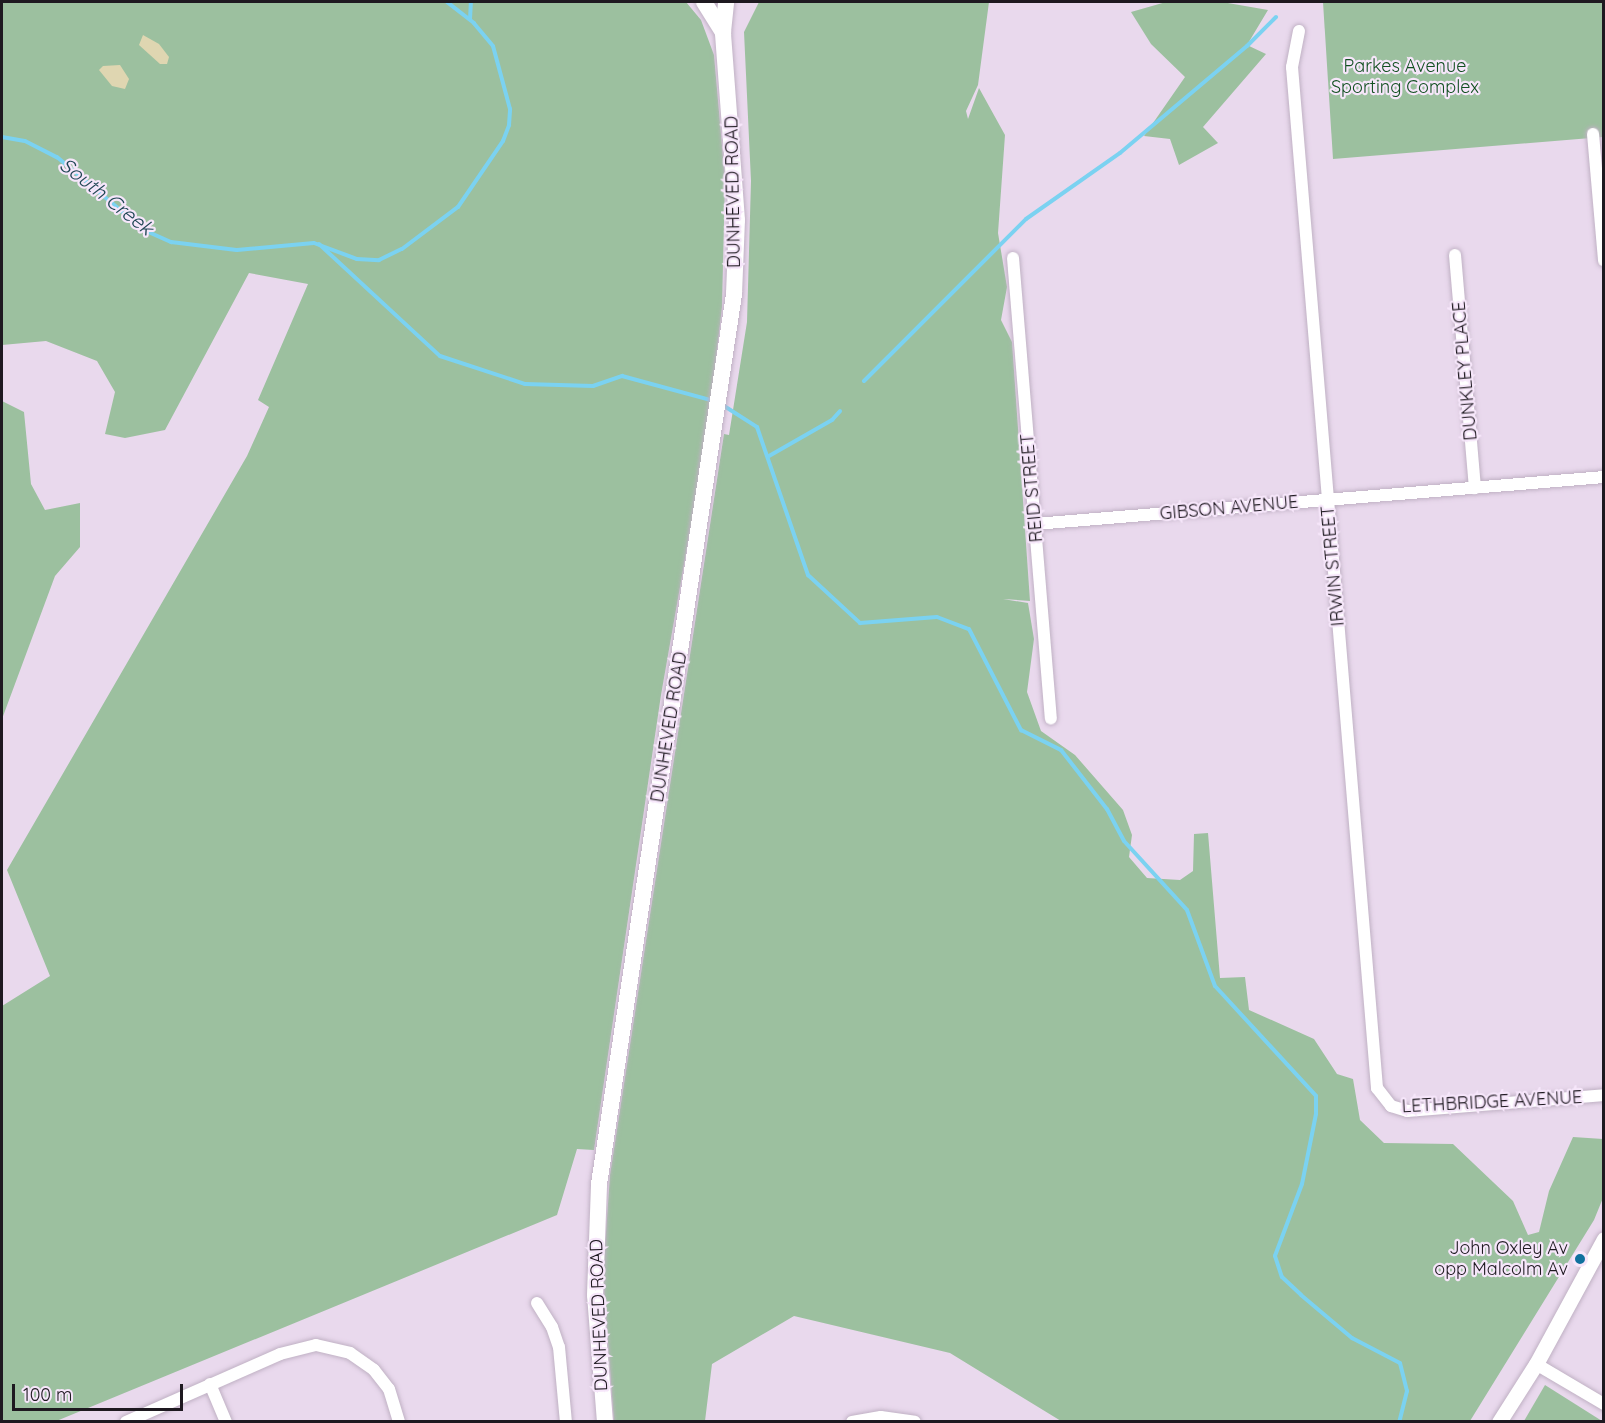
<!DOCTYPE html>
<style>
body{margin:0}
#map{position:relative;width:1605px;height:1423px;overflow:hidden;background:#e9d9ed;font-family:Quicksand,sans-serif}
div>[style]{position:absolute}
.green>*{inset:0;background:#9cc09f}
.sand>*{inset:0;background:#dfd6b1}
.stream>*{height:4px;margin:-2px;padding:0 2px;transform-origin:2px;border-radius:2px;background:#7bd2f1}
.roads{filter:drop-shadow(0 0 2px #c0b1c4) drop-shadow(0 0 2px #c0b1c4)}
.minor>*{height:12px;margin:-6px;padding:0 6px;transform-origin:6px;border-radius:6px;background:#fff}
.tertiary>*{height:15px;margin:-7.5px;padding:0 7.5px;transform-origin:7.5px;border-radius:7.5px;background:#fff}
.secondary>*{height:16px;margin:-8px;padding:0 8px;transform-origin:8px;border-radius:8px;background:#fff}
.dots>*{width:16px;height:16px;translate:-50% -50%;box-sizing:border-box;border:3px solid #f6e6fa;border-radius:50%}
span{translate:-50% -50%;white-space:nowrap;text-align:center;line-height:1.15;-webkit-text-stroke:4.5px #f6e6fa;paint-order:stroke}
.park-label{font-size:18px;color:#115020}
.street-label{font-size:18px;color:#1e1920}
.poi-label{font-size:18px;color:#1e1920}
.right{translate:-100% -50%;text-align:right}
.water-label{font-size:20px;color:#1f4654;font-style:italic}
.frame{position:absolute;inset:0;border:3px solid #1e1920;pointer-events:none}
.scale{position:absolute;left:12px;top:1384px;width:171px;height:27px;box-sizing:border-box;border:3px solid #1e1920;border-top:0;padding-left:8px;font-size:18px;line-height:21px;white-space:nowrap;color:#1e1920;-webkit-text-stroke:4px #f6e6fa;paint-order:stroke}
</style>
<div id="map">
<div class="green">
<i style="clip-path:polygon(2px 2px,686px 2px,701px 20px,714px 55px,725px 180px,722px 307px,708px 428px,661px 695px,594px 1150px,577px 1149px,557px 1215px,54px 1422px,2px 1421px,2px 1006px,50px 976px,7px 870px,247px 456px,269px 407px,258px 400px,308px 284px,249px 273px,165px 430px,125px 438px,105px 434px,115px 392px,97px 361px,46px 341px,2px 345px)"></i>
<i style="clip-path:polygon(759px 2px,989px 2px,978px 85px,966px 111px,968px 119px,979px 88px,1005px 135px,998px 233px,1007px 287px,1001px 320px,1012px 342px,1030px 601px,1003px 599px,1028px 603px,1034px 639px,1027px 692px,1041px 731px,1075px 755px,1123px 810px,1132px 835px,1129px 857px,1147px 878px,1180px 880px,1193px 871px,1194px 834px,1208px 833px,1220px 978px,1245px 977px,1249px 1010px,1314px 1039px,1337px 1074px,1353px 1079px,1360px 1120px,1384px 1143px,1453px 1144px,1513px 1201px,1528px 1235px,1539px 1232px,1549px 1191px,1573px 1137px,1603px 1139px,1603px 1198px,1594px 1220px,1470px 1421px,1061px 1421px,950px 1353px,794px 1316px,712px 1364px,705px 1421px,614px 1422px,603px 1276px,610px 1175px,724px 434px,729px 435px,747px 322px,751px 181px,744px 32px)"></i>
<i style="clip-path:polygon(1166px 2px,1222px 2px,1268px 10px,1247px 45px,1266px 54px,1203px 127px,1218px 143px,1179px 165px,1170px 139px,1144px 136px,1185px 77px,1151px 44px,1131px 12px)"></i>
<i style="clip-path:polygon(1323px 2px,1603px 2px,1603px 137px,1333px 159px)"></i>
<i style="clip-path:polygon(2px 401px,24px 412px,31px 484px,45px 510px,80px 503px,80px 547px,55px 576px,2px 719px)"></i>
<i style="clip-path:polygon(1545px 1385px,1602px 1421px,1524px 1421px)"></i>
</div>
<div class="sand">
<i style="clip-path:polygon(143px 35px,159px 44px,169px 57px,167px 64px,160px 64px,139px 45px)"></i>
<i style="clip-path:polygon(120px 65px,129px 79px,125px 89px,112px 86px,99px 70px,103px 66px)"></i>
</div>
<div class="stream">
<i style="left:470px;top:19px;width:17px;rotate:-87deg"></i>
<i style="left:2px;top:137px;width:23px;rotate:10deg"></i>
<i style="left:25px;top:141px;width:36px;rotate:27deg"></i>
<i style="left:57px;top:157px;width:114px;rotate:40deg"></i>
<i style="left:144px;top:230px;width:30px;rotate:24deg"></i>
<i style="left:171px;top:242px;width:66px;rotate:6.9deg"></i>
<i style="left:237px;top:250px;width:77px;rotate:-5.2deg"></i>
<i style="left:314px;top:243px;width:46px;rotate:20.4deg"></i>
<i style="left:357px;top:259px;width:22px;rotate:3deg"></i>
<i style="left:379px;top:260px;width:25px;rotate:-26deg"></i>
<i style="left:402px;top:249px;width:70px;rotate:-36.9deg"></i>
<i style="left:458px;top:207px;width:80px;rotate:-55.7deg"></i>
<i style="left:503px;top:141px;width:17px;rotate:-69deg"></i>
<i style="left:509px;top:125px;width:16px;rotate:-86deg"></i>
<i style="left:510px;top:109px;width:65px;rotate:-105.1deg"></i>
<i style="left:493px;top:46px;width:30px;rotate:-130deg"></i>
<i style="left:474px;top:23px;width:34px;rotate:-142deg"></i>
<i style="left:319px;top:244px;width:165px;rotate:42.8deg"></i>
<i style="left:440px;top:356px;width:89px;rotate:18.2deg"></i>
<i style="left:525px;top:384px;width:68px;rotate:1.7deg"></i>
<i style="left:593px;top:386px;width:31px;rotate:-19deg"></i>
<i style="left:622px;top:376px;width:95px;rotate:15.2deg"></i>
<i style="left:864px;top:381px;width:229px;rotate:-45deg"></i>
<i style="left:1026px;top:219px;width:115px;rotate:-35.1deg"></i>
<i style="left:1120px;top:153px;width:166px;rotate:-40.1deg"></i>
<i style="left:1247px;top:46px;width:41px;rotate:-45deg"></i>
<i style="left:721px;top:404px;width:43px;rotate:32.6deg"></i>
<i style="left:757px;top:427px;width:157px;rotate:71deg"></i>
<i style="left:808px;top:575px;width:71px;rotate:42.7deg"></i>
<i style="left:860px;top:623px;width:77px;rotate:-4.5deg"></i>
<i style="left:937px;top:617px;width:34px;rotate:21deg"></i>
<i style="left:969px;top:629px;width:114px;rotate:62.8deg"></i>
<i style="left:1021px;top:730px;width:45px;rotate:26.6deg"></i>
<i style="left:1061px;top:750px;width:75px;rotate:52.1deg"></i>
<i style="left:1107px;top:809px;width:36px;rotate:62deg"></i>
<i style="left:1124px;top:841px;width:93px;rotate:47.6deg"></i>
<i style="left:1187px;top:910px;width:81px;rotate:69.8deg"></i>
<i style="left:1215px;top:986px;width:149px;rotate:47.4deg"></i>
<i style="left:1316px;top:1096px;width:18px;rotate:90deg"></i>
<i style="left:1316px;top:1114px;width:71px;rotate:101.3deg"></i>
<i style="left:1302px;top:1184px;width:77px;rotate:110.6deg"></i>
<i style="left:1275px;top:1256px;width:22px;rotate:72deg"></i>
<i style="left:1282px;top:1277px;width:26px;rotate:43deg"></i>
<i style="left:1301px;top:1295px;width:67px;rotate:40.1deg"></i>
<i style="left:1352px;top:1338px;width:54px;rotate:27.5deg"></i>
<i style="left:1400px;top:1363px;width:29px;rotate:76deg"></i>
<i style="left:1407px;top:1391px;width:32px;rotate:104deg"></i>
<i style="left:769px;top:456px;width:73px;rotate:-29.7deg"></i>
<i style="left:832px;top:420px;width:12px;rotate:-48deg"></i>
</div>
<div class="roads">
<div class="minor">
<i style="left:1299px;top:31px;width:37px;rotate:101deg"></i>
<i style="left:1292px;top:67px;width:1025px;rotate:85.24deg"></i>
<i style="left:1377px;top:1088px;width:23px;rotate:52deg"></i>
<i style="left:1391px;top:1106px;width:17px;rotate:17deg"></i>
<i style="left:1407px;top:1111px;width:198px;rotate:-4.6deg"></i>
<i style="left:1593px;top:134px;width:127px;rotate:85deg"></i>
<i style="left:1455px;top:255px;width:234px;rotate:85.1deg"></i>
<i style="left:1013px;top:258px;width:462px;rotate:85.3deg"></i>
<i style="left:1035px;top:524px;width:571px;rotate:-4.72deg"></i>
<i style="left:537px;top:1303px;width:28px;rotate:58deg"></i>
<i style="left:552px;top:1327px;width:21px;rotate:71deg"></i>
<i style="left:559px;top:1347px;width:75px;rotate:84.7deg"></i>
<i style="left:1536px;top:1364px;width:79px;rotate:30.5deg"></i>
<i style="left:210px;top:1384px;width:41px;rotate:67.2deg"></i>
<i style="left:126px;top:1422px;width:168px;rotate:-23.8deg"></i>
<i style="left:280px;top:1354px;width:37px;rotate:-14deg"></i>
<i style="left:316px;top:1345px;width:35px;rotate:13deg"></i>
<i style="left:350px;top:1353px;width:29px;rotate:35deg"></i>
<i style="left:374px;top:1370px;width:24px;rotate:52deg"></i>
<i style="left:389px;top:1389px;width:34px;rotate:73deg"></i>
<i style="left:852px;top:1422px;width:29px;rotate:-10deg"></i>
<i style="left:881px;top:1417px;width:34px;rotate:8deg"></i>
</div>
<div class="tertiary">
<i style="left:1499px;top:1422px;width:69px;rotate:-57.5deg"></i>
<i style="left:1536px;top:1364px;width:142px;rotate:-61.5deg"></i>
</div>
<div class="secondary">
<i style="left:704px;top:2px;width:36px;rotate:58deg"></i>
<i style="left:605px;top:1422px;width:127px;rotate:-94.5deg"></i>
<i style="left:595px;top:1295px;width:111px;rotate:-87.9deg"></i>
<i style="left:599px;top:1184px;width:900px;rotate:-81.37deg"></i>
<i style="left:734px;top:294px;width:74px;rotate:-87.7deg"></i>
<i style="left:737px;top:220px;width:189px;rotate:-94.3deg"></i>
<i style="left:723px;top:32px;width:30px;rotate:-84deg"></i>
</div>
</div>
<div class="dots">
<i style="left:1580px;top:1259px;background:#10719e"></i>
</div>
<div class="park-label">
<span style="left:1405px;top:77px">Parkes Avenue<br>Sporting Complex</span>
</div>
<div class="street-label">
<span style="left:733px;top:192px;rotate:-91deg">DUNHEVED ROAD</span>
<span style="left:1465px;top:371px;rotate:-95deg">DUNKLEY PLACE</span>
<span style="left:1032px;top:488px;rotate:-95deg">REID STREET</span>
<span style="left:1229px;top:508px;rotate:-5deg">GIBSON AVENUE</span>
<span style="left:1333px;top:566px;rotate:-95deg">IRWIN STREET</span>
<span style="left:669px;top:727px;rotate:-81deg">DUNHEVED ROAD</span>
<span style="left:1492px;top:1102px;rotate:-3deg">LETHBRIDGE AVENUE</span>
<span style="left:599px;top:1315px;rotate:-92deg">DUNHEVED ROAD</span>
</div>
<div class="poi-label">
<span class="right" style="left:1568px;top:1259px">John Oxley Av<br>opp Malcolm Av</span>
</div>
<div class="water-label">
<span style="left:107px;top:196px;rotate:38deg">South Creek</span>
</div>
<div class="frame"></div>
<div class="scale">100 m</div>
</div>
